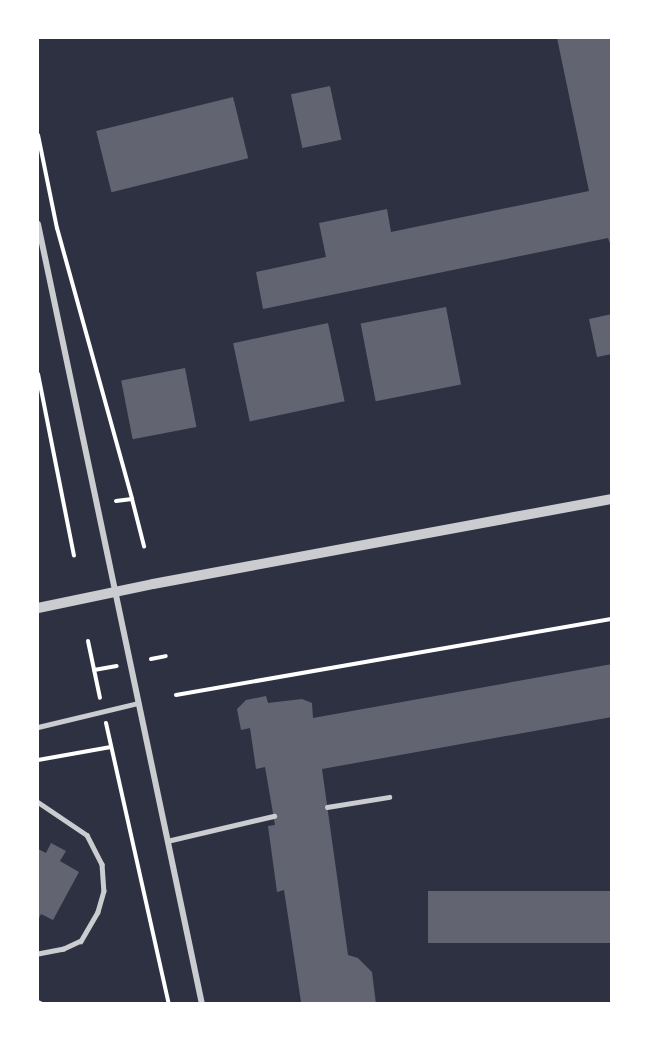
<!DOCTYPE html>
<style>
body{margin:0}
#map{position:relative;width:649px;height:1041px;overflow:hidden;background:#2d3142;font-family:Ubuntu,sans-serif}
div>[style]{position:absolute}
.building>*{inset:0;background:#626471;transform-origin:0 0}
.path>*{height:4px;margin:-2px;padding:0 2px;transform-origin:2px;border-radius:2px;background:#fff}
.service>*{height:4.5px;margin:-2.25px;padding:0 2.25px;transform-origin:2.25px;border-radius:2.25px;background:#caccd0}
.minor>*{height:6px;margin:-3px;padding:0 3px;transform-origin:3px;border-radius:3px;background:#caccd0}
.tertiary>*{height:10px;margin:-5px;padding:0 5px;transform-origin:5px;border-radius:5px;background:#caccd0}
span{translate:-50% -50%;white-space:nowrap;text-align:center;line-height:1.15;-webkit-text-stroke:4.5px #fff;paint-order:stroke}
.frame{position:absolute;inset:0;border:39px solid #fff;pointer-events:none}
</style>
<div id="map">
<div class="building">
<i style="clip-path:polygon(557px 38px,612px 38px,612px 249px,608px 238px,263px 309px,256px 272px,326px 257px,319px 223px,387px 209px,391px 232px,589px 191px)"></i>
<i style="left:330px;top:86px;width:55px;height:40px;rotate:78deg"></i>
<i style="left:233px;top:97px;width:63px;height:141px;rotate:76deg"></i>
<i style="left:446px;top:307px;width:79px;height:87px;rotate:79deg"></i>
<i style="clip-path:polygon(612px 314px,612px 354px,597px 357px,589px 319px)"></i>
<i style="left:328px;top:323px;width:80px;height:97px;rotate:78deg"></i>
<i style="left:185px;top:368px;width:60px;height:65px;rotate:79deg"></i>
<i style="clip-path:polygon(612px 664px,612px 717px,322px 769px,348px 955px,358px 958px,372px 972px,376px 1004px,301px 1002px,284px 890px,277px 892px,268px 826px,275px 825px,265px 767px,256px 769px,250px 728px,241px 730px,237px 709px,246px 700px,266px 696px,268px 703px,302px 699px,312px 703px,313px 718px)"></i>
<i style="clip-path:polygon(51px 843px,66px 851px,60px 861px,79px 872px,53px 920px,41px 914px,38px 920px,38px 849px,46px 853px)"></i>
<i style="left:612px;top:891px;width:52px;height:184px;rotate:90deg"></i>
</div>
<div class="path">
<i style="left:38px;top:135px;width:95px;rotate:78.5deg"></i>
<i style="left:57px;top:228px;width:281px;rotate:74.5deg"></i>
<i style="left:38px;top:374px;width:185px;rotate:78.8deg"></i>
<i style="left:116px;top:501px;width:16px;rotate:-7deg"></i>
<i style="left:132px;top:499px;width:49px;rotate:75.7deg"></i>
<i style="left:88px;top:641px;width:58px;rotate:78.1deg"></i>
<i style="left:151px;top:659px;width:15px;rotate:-11deg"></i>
<i style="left:94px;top:670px;width:23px;rotate:-10deg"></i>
<i style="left:176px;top:695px;width:443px;rotate:-9.9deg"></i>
<i style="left:106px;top:723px;width:288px;rotate:77.4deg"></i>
<i style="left:38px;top:760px;width:74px;rotate:-10.1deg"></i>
<i style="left:38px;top:1002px;width:4px;rotate:27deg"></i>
</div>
<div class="service">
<i style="left:38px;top:727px;width:103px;rotate:-13.5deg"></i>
<i style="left:38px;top:802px;width:59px;rotate:34deg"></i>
<i style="left:87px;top:835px;width:33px;rotate:63deg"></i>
<i style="left:102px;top:864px;width:27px;rotate:86deg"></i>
<i style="left:104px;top:891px;width:22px;rotate:106deg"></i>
<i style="left:98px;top:912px;width:34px;rotate:120deg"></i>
<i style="left:81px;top:941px;width:19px;rotate:155deg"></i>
<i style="left:64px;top:949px;width:26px;rotate:169deg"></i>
<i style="left:327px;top:807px;width:63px;rotate:-9.2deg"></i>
<i style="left:167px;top:841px;width:110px;rotate:-13.2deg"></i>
</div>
<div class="minor">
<i style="left:38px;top:224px;width:797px;rotate:78.13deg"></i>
</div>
<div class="tertiary">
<i style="left:38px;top:608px;width:117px;rotate:-11.8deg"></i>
<i style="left:153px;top:584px;width:467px;rotate:-10.5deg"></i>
</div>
<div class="frame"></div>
</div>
